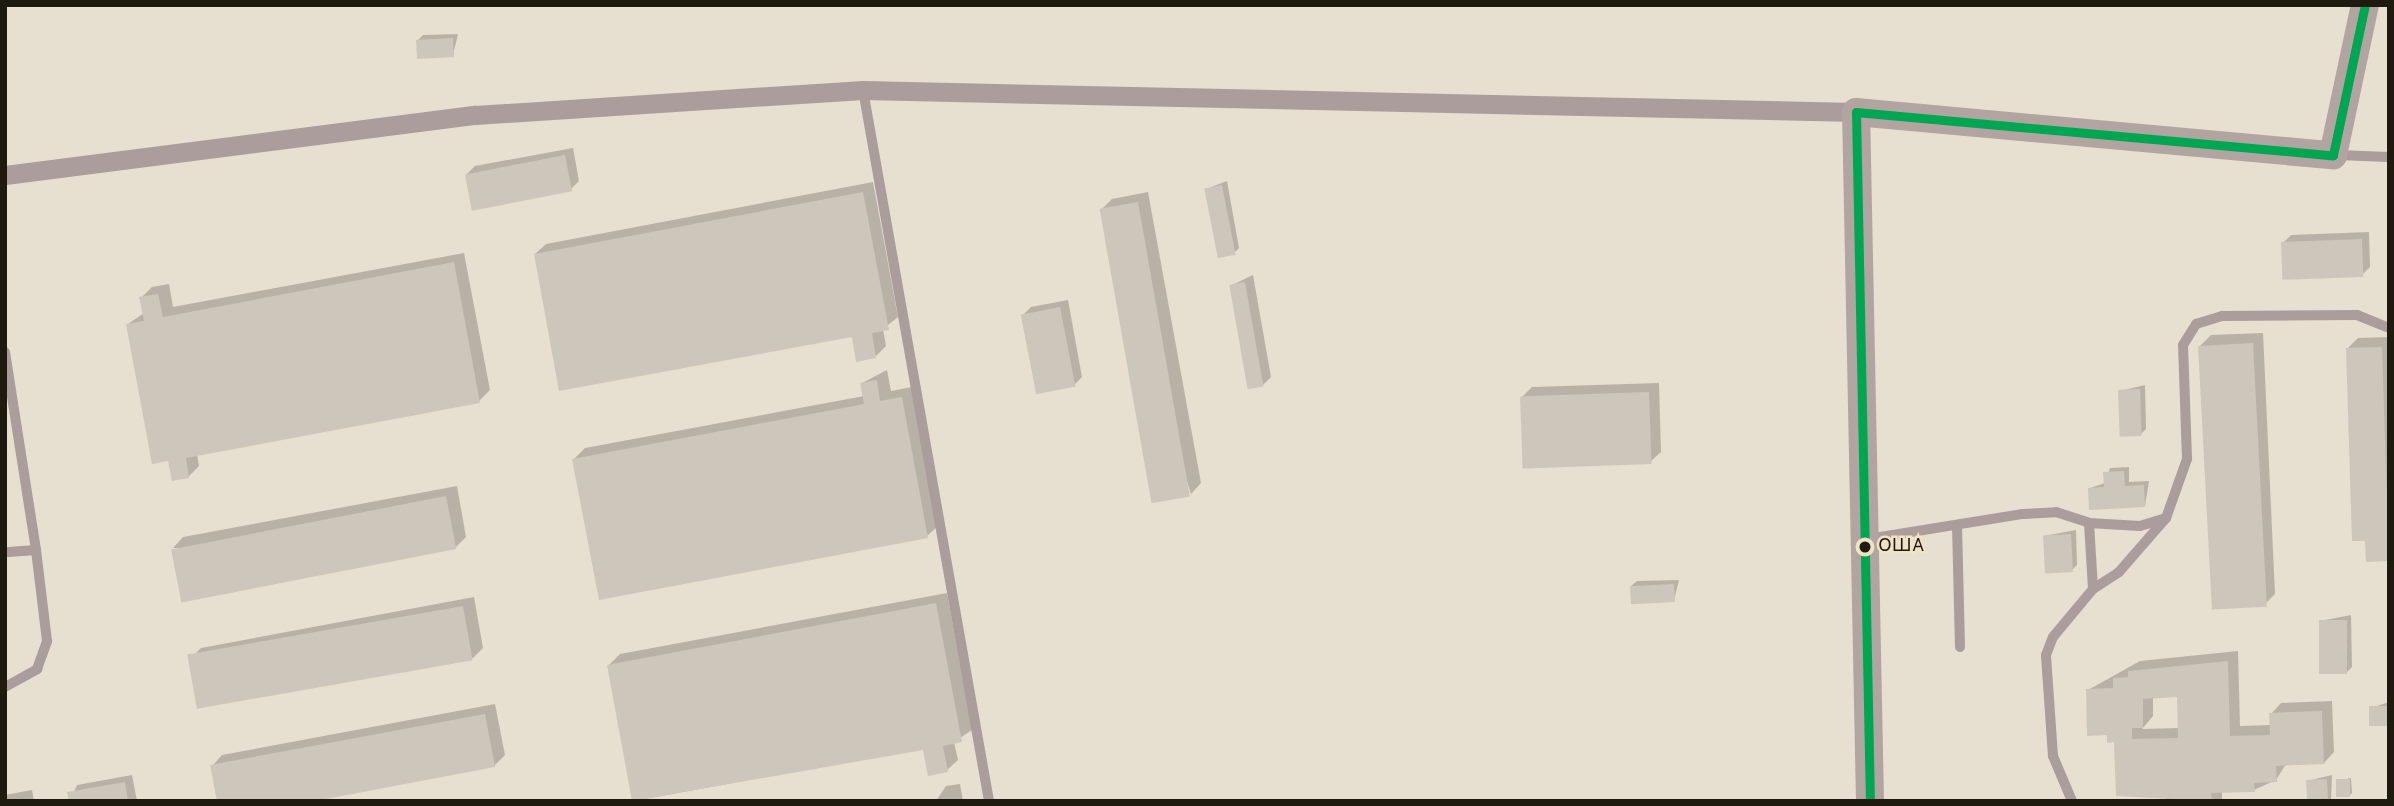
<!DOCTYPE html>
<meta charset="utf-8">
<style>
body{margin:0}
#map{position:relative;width:2394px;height:806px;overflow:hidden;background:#e7dfd0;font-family:Overpass,sans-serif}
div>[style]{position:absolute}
.shadow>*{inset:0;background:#0003}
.building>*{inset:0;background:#cdc6ba;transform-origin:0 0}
.lane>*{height:10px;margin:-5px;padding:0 5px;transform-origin:5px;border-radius:5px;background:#aa9d9c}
.street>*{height:19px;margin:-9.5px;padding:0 9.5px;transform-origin:9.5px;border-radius:9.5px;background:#aa9d9c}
.secondary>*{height:28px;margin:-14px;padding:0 14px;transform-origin:14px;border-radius:14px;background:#b2a5a1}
.bus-1>*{height:9px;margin:-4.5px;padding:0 4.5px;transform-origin:4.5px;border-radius:4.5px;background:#00a651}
.dots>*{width:19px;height:19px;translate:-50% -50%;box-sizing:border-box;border:4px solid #f1e2c6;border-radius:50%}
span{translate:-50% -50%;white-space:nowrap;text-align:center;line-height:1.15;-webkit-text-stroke:5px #f1e2c6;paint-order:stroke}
.bus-label{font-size:19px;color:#1f1a10}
.left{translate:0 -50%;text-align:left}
.frame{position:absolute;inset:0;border:7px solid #1f1a10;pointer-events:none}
</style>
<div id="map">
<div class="shadow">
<i style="clip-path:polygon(458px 34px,453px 55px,418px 40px,423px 35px)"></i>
<i style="clip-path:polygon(573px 148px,579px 181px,571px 189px,467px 174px,475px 166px)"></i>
<i style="clip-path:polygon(1227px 181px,1239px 248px,1234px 253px,1206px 189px)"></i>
<i style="clip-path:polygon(873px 182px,898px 317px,883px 329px,886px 346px,876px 356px,853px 335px,535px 254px,546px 244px)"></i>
<i style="clip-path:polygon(1148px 192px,1201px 483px,1191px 494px,1102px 209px,1112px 199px)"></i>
<i style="clip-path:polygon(2369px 232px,2370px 267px,2362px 275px,2283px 243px,2291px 235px)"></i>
<i style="clip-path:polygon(464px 253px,490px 390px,479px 401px,197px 454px,199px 466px,188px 477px,169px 459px,128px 324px,144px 313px,141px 298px,152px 287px,169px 284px,173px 307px)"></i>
<i style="clip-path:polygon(1253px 275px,1271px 377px,1263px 385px,1230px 286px)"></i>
<i style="clip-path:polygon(1068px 300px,1082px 377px,1074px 385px,1023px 315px,1031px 307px)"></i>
<i style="clip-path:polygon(2263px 333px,2275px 594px,2264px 605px,2200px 346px,2211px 335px)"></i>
<i style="clip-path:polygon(2389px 337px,2389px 559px,2347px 349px,2358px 338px)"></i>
<i style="clip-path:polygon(887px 370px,891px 391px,912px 387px,938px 526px,927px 536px,574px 459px,585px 448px,864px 396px,862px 383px)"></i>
<i style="clip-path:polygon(1659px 383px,1661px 452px,1650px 462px,1522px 397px,1532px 387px)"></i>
<i style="clip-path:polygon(2145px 385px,2146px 429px,2141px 434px,2120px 391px)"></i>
<i style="clip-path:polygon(2129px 467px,2129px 482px,2149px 481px,2145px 506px,2090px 488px,2105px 483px,2110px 468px)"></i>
<i style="clip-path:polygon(457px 486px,466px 537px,455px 548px,173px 548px,183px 537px)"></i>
<i style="clip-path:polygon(2076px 530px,2077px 565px,2072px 570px,2044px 536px)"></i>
<i style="clip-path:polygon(1679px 580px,1674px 600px,1631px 586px,1637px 581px)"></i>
<i style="clip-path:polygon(947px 593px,972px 730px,954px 742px,958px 760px,947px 770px,924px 748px,634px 801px,609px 665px,620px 654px)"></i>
<i style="clip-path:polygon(474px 597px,483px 648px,473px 658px,190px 659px,201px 648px)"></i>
<i style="clip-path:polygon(2351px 615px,2352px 667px,2347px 672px,2320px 621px)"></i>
<i style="clip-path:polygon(evenodd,2238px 651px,2240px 726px,2271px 725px,2271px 714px,2281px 703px,2332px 701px,2334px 752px,2324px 763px,2286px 764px,2276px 780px,2254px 790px,2222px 791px,2222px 801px,2166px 801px,2166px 793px,2108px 733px,2088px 690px,2140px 661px,2238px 651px,2153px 696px,2178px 696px,2179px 728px,2142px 729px,2153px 716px,2153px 696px)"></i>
<i style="clip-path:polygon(2389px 702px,2389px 724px,2371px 708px)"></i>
<i style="clip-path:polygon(495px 704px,505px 755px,494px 766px,212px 766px,222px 755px)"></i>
<i style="clip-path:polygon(132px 775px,137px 801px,70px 801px,77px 785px)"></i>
<i style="clip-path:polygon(2332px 775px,2331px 801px,2308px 801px,2307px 781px)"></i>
<i style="clip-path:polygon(2351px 778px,2352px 793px,2350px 795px,2338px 781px)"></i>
<i style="clip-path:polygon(960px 784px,963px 801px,936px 801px,946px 786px)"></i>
<i style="clip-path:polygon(32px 790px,34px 801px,5px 801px,5px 795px)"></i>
</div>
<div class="building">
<i style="left:453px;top:38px;width:19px;height:37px;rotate:87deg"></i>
<i style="left:565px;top:155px;width:37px;height:102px;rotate:79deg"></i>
<i style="left:1222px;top:185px;width:71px;height:18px;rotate:79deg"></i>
<i style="clip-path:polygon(863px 192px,889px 330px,872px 333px,876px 358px,856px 362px,852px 337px,559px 391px,534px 254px)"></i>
<i style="left:1138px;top:202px;width:299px;height:39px;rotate:80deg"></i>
<i style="left:2362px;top:239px;width:38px;height:81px;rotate:88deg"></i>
<i style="clip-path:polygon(454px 262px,480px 403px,186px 458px,189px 478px,172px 481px,168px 461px,152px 464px,126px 324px,144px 321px,139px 297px,158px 294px,163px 317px)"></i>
<i style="left:1245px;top:282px;width:106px;height:16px;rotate:80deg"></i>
<i style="left:1060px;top:307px;width:81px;height:40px;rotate:79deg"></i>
<i style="left:2253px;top:343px;width:264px;height:55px;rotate:87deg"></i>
<i style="clip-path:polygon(2382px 347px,2389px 561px,2366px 562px,2365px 541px,2352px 541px,2346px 348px)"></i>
<i style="clip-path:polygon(877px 380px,880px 401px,902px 397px,928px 538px,599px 600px,572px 459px,864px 404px,860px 383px)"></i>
<i style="left:2140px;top:389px;width:47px;height:22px;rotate:88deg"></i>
<i style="left:1649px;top:392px;width:72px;height:129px;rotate:88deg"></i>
<i style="clip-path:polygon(2124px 471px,2125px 486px,2144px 485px,2145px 507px,2089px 510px,2088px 488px,2104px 487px,2103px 472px)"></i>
<i style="left:446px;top:496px;width:54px;height:280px;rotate:79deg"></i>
<i style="left:2071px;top:534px;width:38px;height:28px;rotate:87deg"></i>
<i style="left:1674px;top:584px;width:18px;height:44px;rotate:87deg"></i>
<i style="clip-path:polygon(936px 603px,962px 742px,943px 746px,948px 772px,928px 776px,923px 750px,632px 801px,607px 665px)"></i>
<i style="left:463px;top:606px;width:55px;height:280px;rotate:80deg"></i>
<i style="left:2319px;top:620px;width:28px;height:54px"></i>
<i style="clip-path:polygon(evenodd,2228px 661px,2230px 736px,2270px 735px,2269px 713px,2322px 711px,2324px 764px,2276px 766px,2277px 782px,2254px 783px,2255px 792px,2211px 793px,2212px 801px,2116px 796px,2114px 742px,2107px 743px,2107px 735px,2087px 736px,2086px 689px,2113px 688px,2113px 678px,2128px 677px,2128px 671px,2228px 661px,2177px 697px,2178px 738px,2132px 739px,2132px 728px,2143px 728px,2143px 699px,2177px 697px)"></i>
<i style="left:2389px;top:706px;width:20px;height:20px;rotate:90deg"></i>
<i style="clip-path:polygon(485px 714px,495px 767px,315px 801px,217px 801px,210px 765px)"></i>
<i style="left:2327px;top:779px;width:22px;height:21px;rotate:87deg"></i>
<i style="left:2350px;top:779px;width:18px;height:14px;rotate:90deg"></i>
<i style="clip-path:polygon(125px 782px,128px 801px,69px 801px,67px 792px)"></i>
</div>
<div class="lane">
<i style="left:863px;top:90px;width:722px;rotate:79.95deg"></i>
<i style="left:2337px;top:155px;width:52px;rotate:2.2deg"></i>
<i style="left:5px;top:352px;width:200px;rotate:81.1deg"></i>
<i style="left:36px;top:550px;width:31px;rotate:176deg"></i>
<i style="left:2089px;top:523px;width:66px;rotate:86.5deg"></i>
<i style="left:1957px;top:525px;width:122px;rotate:88.6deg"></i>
<i style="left:1868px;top:539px;width:157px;rotate:-9.2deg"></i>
<i style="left:2023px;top:514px;width:33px;rotate:-3deg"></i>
<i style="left:2056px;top:512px;width:35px;rotate:18deg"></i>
<i style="left:2089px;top:523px;width:51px;rotate:3.4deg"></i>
<i style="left:2140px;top:526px;width:27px;rotate:-17deg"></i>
<i style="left:5px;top:687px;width:37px;rotate:-29deg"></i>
<i style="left:37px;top:669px;width:30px;rotate:-70deg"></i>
<i style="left:47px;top:641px;width:92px;rotate:-96.9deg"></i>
<i style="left:2072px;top:801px;width:49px;rotate:-112.9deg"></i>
<i style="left:2053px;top:756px;width:101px;rotate:-94deg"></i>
<i style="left:2046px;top:655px;width:19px;rotate:-69deg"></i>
<i style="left:2053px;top:637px;width:62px;rotate:-50.2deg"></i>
<i style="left:2093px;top:589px;width:31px;rotate:-33deg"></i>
<i style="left:2119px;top:572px;width:72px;rotate:-49deg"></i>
<i style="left:2166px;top:518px;width:63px;rotate:-70.4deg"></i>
<i style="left:2187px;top:459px;width:114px;rotate:-92deg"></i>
<i style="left:2183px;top:345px;width:25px;rotate:-58deg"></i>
<i style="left:2196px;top:324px;width:28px;rotate:-17deg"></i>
<i style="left:2223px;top:316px;width:134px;rotate:-0.4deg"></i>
<i style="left:2357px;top:315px;width:35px;rotate:22deg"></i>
</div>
<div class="street">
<i style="left:5px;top:175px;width:474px;rotate:-7.3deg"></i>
<i style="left:475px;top:115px;width:389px;rotate:-3.7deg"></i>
<i style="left:863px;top:90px;width:993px;rotate:1.27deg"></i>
</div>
<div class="secondary">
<i style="left:1870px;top:801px;width:689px;rotate:-91.16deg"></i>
<i style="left:1856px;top:112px;width:479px;rotate:5.2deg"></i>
<i style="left:2333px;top:155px;width:153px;rotate:-78deg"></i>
</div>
<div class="bus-1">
<i style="left:1856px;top:112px;width:689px;rotate:88.84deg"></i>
<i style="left:1856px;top:112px;width:479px;rotate:5.2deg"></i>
<i style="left:2333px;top:155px;width:153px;rotate:-78deg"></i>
</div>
<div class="dots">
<i style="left:1865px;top:547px;background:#1f1a10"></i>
</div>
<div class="bus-label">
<span class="left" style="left:1878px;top:547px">ОША</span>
</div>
<div class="frame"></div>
</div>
